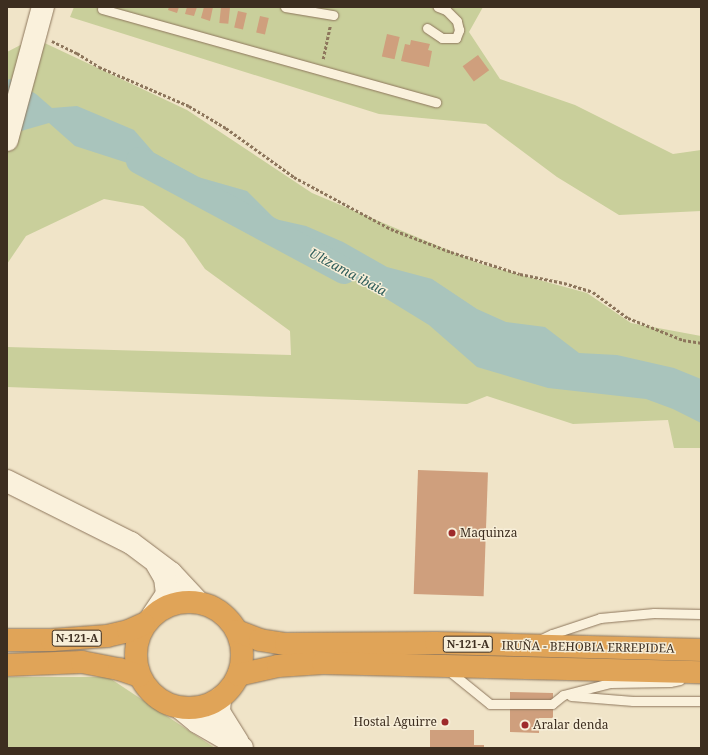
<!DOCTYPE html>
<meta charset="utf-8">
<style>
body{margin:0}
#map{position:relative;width:708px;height:755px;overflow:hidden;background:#f0e4c8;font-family:"Noto Serif",serif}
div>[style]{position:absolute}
.green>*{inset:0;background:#c9cf9b}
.water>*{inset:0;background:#a9c4bc}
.river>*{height:27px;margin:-13.5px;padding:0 13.5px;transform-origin:13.5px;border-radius:13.5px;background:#a9c4bc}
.building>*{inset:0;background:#cf9f7d;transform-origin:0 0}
.path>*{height:2.5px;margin-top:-1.25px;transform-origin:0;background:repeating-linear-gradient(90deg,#8d765c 0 3px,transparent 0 5px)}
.roads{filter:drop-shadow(0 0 1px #8d765c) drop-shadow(0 0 1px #8d765c)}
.lane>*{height:9px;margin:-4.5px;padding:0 4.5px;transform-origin:4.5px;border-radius:4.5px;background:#faf1dc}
.secondary>*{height:22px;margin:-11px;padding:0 11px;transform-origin:11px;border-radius:11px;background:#faf1dc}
.highway>*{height:22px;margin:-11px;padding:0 11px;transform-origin:11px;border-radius:11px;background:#e0a458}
.highway>.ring{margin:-11px;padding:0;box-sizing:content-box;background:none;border:22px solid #e0a458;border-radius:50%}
.dots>*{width:11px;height:11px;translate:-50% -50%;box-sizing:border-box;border:2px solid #f7eed8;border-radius:50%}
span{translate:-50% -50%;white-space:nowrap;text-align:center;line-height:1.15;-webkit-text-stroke:3px #f7eed8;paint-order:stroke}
.shield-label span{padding:1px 3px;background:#f7eed8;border:1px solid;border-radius:3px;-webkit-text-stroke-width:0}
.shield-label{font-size:11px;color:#3d2e20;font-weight:700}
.poi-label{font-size:12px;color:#3d2e20}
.left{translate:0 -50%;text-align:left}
.right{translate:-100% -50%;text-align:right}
.street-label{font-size:12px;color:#3d2e20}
.water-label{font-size:13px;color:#2f5d5a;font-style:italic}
.frame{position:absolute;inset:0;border:8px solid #3d2e20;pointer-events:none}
</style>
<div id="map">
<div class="green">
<i style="clip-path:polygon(74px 7px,483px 7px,469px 32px,500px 79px,575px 105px,673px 154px,701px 150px,701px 211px,619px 215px,557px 177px,486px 124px,379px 114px,70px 17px)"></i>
<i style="clip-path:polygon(34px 38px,187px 110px,312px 193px,481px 264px,587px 293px,631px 323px,701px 336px,701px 448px,674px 448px,668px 420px,573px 424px,487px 396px,467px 404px,7px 387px,7px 347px,291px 355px,290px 331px,205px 269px,184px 239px,143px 206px,104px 199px,26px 236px,7px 264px,7px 52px)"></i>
<i style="clip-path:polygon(7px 677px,108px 677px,215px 748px,7px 748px)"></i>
</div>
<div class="water">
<i style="clip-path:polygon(10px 79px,36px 94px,52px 108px,77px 106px,134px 130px,154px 153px,198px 177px,247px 191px,275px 219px,306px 226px,343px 242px,387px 267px,432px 279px,477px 309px,506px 322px,545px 327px,579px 353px,617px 355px,674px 368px,701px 379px,701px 423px,673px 409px,646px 399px,548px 388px,477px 367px,429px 325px,310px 252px,171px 177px,75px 146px,49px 123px,21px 131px,7px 128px,7px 80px)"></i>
</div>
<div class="river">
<i style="left:139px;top:160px;width:232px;rotate:28.3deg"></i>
</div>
<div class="building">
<i style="clip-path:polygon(169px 7px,179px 7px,177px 13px,168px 10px)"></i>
<i style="clip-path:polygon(187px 7px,197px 7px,194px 16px,185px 14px)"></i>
<i style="clip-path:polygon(204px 7px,213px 7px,210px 21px,201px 18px)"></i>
<i style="left:221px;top:7px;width:9px;height:16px;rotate:6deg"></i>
<i style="left:238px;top:11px;width:9px;height:17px;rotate:13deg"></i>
<i style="left:260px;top:16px;width:9px;height:17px;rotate:13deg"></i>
<i style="left:387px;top:34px;width:13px;height:23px;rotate:13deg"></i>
<i style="clip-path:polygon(411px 40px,430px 44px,428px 50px,432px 51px,429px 67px,401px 61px,405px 44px,410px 45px)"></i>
<i style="left:478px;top:55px;width:19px;height:19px;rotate:54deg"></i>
<i style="left:418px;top:470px;width:70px;height:124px;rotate:2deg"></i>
<i style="clip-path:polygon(510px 692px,553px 693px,553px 718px,539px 718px,539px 733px,510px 732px)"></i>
<i style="clip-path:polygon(430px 730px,474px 730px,474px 745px,484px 745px,484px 748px,430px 748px)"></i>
</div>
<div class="path">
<i style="left:52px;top:41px;width:28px;rotate:26deg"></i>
<i style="left:77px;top:53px;width:26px;rotate:32deg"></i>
<i style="left:99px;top:67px;width:98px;rotate:23.4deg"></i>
<i style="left:189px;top:106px;width:43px;rotate:30.7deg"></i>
<i style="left:226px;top:128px;width:84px;rotate:35.8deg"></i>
<i style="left:294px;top:177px;width:110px;rotate:28.2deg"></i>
<i style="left:391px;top:229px;width:64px;rotate:21deg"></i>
<i style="left:451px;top:252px;width:72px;rotate:17.7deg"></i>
<i style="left:520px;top:274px;width:45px;rotate:11.6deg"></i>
<i style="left:564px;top:283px;width:30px;rotate:17deg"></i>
<i style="left:593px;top:292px;width:44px;rotate:36.6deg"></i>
<i style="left:628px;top:318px;width:59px;rotate:21.8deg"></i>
<i style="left:683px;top:340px;width:18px;rotate:9deg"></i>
<i style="left:323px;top:59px;width:35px;rotate:-78deg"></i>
</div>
<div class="roads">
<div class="lane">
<i style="left:285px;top:7px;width:49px;rotate:9.5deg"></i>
<i style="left:102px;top:9px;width:347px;rotate:15.6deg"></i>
<i style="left:427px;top:28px;width:18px;rotate:34deg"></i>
<i style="left:442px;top:38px;width:14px"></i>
<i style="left:456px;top:38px;width:9px;rotate:-69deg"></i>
<i style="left:459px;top:30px;width:9px;rotate:-103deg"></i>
<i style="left:457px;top:21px;width:16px;rotate:-135deg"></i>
<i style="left:446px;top:10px;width:9px;rotate:-159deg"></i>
<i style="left:539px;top:640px;width:14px;rotate:-25deg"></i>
<i style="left:552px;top:634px;width:51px;rotate:-18.4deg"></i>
<i style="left:600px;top:618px;width:54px;rotate:-5.3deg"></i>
<i style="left:654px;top:613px;width:47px;rotate:1.2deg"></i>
<i style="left:448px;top:670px;width:54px;rotate:39deg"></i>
<i style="left:490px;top:704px;width:62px"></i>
<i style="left:552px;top:704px;width:14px;rotate:-39deg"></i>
<i style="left:563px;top:695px;width:49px;rotate:-14.3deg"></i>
<i style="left:610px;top:683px;width:60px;rotate:-1deg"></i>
<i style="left:670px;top:682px;width:10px;rotate:-11deg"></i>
<i style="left:571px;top:696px;width:62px;rotate:4.6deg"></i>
<i style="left:633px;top:701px;width:68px"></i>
</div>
<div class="secondary">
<i style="left:7px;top:140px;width:138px;rotate:-74.9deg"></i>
<i style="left:7px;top:481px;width:139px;rotate:26.6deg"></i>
<i style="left:131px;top:543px;width:50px;rotate:36.9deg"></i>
<i style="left:171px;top:573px;width:40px;rotate:47deg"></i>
<i style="left:153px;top:615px;width:25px;rotate:-56deg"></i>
<i style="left:167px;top:594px;width:16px;rotate:-97deg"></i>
<i style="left:165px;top:578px;width:16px;rotate:-120deg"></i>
<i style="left:220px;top:698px;width:14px;rotate:94deg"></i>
<i style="left:219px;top:712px;width:36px;rotate:58deg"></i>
<i style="left:180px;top:708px;width:22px;rotate:39deg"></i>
<i style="left:197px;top:722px;width:52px;rotate:30deg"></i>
</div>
<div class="highway">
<i class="ring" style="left:136px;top:602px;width:84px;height:84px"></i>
<i style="left:237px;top:631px;width:25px;rotate:21deg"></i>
<i style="left:260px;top:640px;width:26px;rotate:9deg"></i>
<i style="left:286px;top:644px;width:150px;rotate:-0.4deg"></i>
<i style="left:436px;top:643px;width:265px;rotate:1.5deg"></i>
<i style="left:7px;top:640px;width:45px"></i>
<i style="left:52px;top:640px;width:55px;rotate:-4.2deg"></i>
<i style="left:107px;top:636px;width:22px;rotate:-13deg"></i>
<i style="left:128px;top:631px;width:17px;rotate:-24deg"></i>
<i style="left:7px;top:665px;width:75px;rotate:-2.3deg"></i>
<i style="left:82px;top:662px;width:38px;rotate:11deg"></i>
<i style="left:119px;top:669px;width:21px;rotate:19deg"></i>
<i style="left:238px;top:675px;width:41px;rotate:-12.7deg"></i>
<i style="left:278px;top:666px;width:45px;rotate:-3.8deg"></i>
<i style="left:323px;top:663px;width:378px;rotate:1.4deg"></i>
</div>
</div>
<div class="dots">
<i style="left:452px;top:533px;background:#9e2a2b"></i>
<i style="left:445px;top:722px;background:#9e2a2b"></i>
<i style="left:525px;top:725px;background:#9e2a2b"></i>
</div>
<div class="shield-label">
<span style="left:77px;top:638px">N-121-A</span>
<span style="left:468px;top:644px">N-121-A</span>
</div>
<div class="poi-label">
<span class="left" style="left:460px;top:533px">Maquinza</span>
<span class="right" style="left:437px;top:722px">Hostal Aguirre</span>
<span class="left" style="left:533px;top:725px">Aralar denda</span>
</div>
<div class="street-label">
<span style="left:588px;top:647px;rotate:1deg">IRUÑA - BEHOBIA ERREPIDEA</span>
</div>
<div class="water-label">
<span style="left:348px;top:272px;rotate:28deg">Ultzama ibaia</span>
</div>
<div class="frame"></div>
</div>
